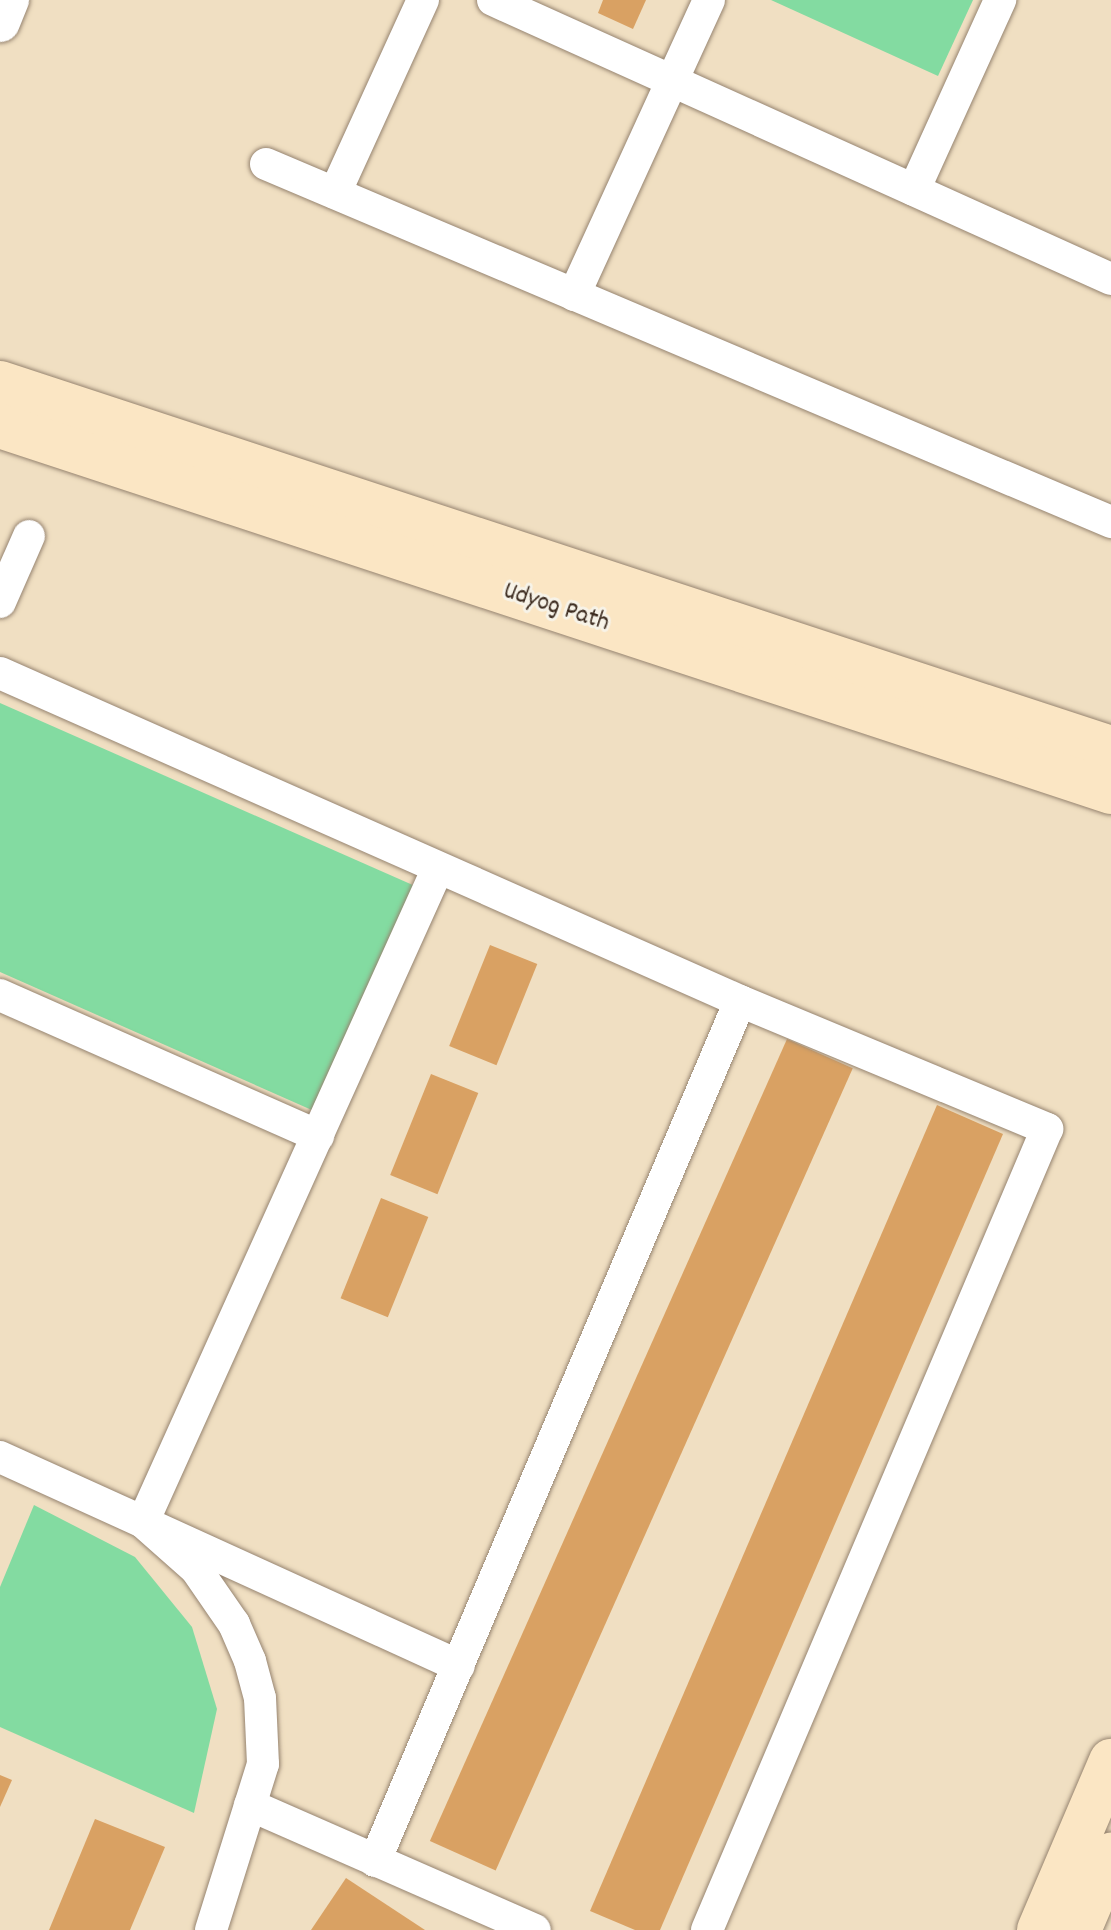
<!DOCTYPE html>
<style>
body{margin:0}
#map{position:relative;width:1111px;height:1930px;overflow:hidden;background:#f0dfc2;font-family:Dekko,sans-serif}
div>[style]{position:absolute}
.green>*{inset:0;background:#83dba1}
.building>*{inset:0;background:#d9a163;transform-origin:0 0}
.roads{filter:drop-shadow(0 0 2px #968470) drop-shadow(0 0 2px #968470)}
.minor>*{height:32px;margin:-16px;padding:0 16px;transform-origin:16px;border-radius:16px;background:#fff}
.tertiary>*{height:40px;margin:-20px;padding:0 20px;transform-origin:20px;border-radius:20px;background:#fff}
.secondary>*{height:44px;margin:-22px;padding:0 22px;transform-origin:22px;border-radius:22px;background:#fbe6c4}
span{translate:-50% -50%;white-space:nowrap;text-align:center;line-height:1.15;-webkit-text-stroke:6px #f7f3e8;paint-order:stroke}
.street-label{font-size:26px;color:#3b2a1e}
</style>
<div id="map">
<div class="green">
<i style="clip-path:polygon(771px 0,973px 0,938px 76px)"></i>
<i style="clip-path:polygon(0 703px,415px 886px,314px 1111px,0 972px)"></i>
<i style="clip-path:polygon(34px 1505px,135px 1557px,192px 1627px,217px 1709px,194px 1813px,0 1727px,0 1587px)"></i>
</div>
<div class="building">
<i style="clip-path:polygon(603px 0,646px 0,633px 29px,598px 13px)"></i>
<i style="left:490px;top:945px;width:51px;height:109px;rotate:22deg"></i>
<i style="left:787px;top:1039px;width:72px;height:878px;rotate:24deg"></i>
<i style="left:431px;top:1074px;width:51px;height:109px;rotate:22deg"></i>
<i style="clip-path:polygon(937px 1105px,1003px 1134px,660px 1930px,635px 1930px,590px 1911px)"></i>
<i style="left:381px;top:1198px;width:51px;height:108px;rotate:22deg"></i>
<i style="clip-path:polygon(0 1775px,12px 1780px,0 1807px)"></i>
<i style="clip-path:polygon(95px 1819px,165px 1847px,130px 1930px,49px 1930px)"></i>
<i style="clip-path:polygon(346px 1878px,425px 1930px,311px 1930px)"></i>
</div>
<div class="roads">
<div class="minor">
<i style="left:493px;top:0;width:678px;rotate:24.3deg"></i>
<i style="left:266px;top:164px;width:918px;rotate:22.96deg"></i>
<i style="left:914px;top:190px;width:209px;rotate:-65.6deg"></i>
<i style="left:335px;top:193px;width:212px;rotate:-65.5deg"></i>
<i style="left:574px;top:295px;width:324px;rotate:-65.4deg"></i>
<i style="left:0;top:602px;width:72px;rotate:-66.3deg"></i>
<i style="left:0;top:673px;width:809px;rotate:23.9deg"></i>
<i style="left:740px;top:1001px;width:333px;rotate:22.6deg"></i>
<i style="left:1047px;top:1129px;width:870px;rotate:113deg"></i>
<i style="left:438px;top:868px;width:717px;rotate:114.28deg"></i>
<i style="left:143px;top:1522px;width:347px;rotate:24.5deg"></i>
<i style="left:0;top:995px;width:348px;rotate:23.9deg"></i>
<i style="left:0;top:1457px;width:157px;rotate:24.4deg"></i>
<i style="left:143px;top:1522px;width:71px;rotate:41.6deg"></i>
<i style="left:196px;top:1569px;width:67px;rotate:55.4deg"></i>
<i style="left:234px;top:1624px;width:40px;rotate:66.6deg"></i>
<i style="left:250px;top:1661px;width:38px;rotate:75deg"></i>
<i style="left:260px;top:1698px;width:66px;rotate:87.4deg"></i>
<i style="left:263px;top:1764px;width:174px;rotate:107.4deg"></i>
<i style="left:250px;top:1805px;width:311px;rotate:23.7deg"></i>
<i style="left:375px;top:1861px;width:934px;rotate:-67deg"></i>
</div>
<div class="tertiary">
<i style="left:0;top:22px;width:24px;rotate:-68deg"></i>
</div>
<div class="secondary">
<i style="left:0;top:383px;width:1169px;rotate:18.19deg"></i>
<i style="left:0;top:426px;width:1170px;rotate:18.23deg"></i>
<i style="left:1039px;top:1930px;width:184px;rotate:-66.9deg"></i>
<i style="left:1079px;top:1930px;width:82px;rotate:-66.9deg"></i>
</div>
</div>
<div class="street-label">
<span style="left:556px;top:608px;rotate:18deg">Udyog Path</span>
</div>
</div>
